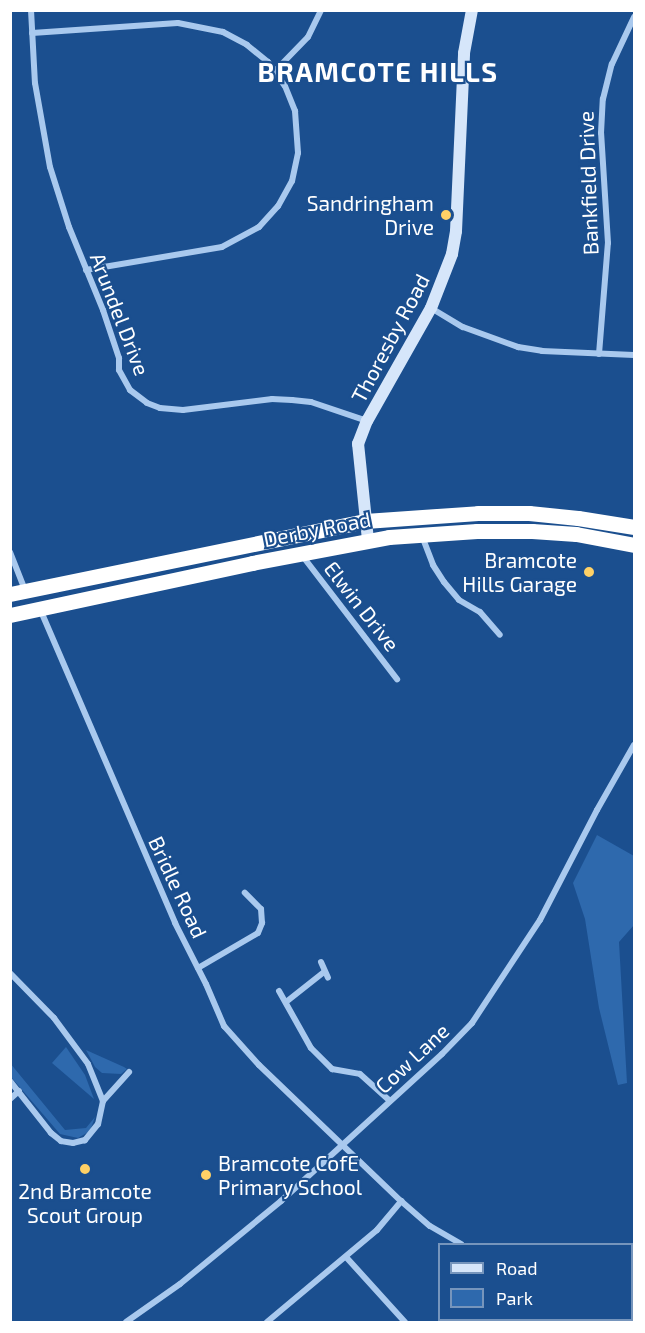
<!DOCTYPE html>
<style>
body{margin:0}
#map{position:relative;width:645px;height:1333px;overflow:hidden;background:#1b4f8f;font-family:"Exo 2",sans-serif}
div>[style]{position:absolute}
.green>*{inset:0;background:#2e69ad}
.street>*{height:6px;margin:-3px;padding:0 3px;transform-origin:3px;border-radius:3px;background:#a9c9ee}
.secondary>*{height:12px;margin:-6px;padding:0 6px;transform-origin:6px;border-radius:6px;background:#d6e6fa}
.highway>*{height:15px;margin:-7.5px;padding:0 7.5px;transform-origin:7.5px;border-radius:7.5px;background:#fff}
.dots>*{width:16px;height:16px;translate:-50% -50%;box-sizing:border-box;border:3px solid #1b4f8f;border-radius:50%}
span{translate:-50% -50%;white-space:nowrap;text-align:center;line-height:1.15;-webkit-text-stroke:4.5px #1b4f8f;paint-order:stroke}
.street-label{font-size:21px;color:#fff}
.poi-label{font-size:21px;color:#fff}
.right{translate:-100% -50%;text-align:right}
.left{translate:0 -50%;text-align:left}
.district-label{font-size:27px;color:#fff;font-weight:700;letter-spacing:1.5px}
.frame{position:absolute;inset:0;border:12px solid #fff;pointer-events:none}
.legend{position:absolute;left:438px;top:1243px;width:195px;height:78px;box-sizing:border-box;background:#1b4f8f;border:2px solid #7695bc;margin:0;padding:8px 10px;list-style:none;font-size:18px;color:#fff}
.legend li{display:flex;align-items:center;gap:12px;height:30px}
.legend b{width:30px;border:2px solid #7695bc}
</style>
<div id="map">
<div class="green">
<i style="clip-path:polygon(597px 835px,634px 856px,634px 925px,619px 942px,627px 1083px,618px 1085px,599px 1008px,585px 919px,573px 883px)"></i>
<i style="clip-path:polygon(66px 1047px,85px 1075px,94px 1099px,52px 1063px)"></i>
<i style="clip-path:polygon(86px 1050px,124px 1067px,127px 1069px,121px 1074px,102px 1073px,95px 1067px)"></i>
<i style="clip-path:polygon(10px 1063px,65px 1130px,86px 1128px,95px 1117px,90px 1131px,78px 1138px,60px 1134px,11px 1077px)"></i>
</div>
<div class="street">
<i style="left:31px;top:10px;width:73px;rotate:86.9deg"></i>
<i style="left:35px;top:83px;width:85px;rotate:79.9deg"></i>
<i style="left:50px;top:167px;width:63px;rotate:72.4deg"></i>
<i style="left:69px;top:227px;width:90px;rotate:67.7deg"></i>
<i style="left:103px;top:310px;width:51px;rotate:71.6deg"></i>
<i style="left:119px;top:358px;width:12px;rotate:90deg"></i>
<i style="left:119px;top:370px;width:23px;rotate:61deg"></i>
<i style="left:130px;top:390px;width:21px;rotate:37deg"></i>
<i style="left:147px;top:403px;width:14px;rotate:21deg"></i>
<i style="left:160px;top:408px;width:23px;rotate:5deg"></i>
<i style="left:183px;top:410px;width:90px;rotate:-7deg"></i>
<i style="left:272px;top:399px;width:20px;rotate:3deg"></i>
<i style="left:292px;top:400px;width:19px;rotate:6deg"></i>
<i style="left:311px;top:402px;width:59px;rotate:18.7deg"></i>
<i style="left:32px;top:33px;width:146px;rotate:-3.9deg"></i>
<i style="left:178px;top:23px;width:46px;rotate:11.3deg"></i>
<i style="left:223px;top:32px;width:27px;rotate:28deg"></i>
<i style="left:247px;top:45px;width:27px;rotate:39deg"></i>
<i style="left:268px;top:62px;width:29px;rotate:55deg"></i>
<i style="left:285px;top:86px;width:27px;rotate:68deg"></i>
<i style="left:295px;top:111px;width:42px;rotate:85.9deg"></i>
<i style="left:298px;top:153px;width:29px;rotate:102deg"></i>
<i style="left:292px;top:181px;width:29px;rotate:119deg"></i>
<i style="left:278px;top:206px;width:28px;rotate:132deg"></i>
<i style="left:259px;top:227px;width:42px;rotate:151.6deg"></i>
<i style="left:222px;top:247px;width:138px;rotate:170.4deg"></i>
<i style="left:275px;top:71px;width:47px;rotate:-45.9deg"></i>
<i style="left:308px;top:37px;width:30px;rotate:-64deg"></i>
<i style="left:431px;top:308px;width:37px;rotate:31deg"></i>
<i style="left:463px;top:327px;width:59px;rotate:20deg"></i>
<i style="left:518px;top:347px;width:24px;rotate:9deg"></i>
<i style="left:542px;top:351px;width:92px;rotate:2.5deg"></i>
<i style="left:599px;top:354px;width:111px;rotate:-85.4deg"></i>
<i style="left:608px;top:243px;width:110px;rotate:-93.6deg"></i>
<i style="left:601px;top:133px;width:34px;rotate:-87deg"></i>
<i style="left:603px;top:99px;width:36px;rotate:-76deg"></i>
<i style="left:612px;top:64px;width:52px;rotate:-64.9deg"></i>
<i style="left:422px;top:536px;width:31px;rotate:69deg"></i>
<i style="left:433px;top:565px;width:20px;rotate:57deg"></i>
<i style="left:444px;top:582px;width:23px;rotate:50deg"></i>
<i style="left:459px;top:600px;width:24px;rotate:30deg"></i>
<i style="left:480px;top:612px;width:30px;rotate:49deg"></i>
<i style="left:10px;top:552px;width:41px;rotate:68.5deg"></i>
<i style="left:301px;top:554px;width:158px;rotate:52.5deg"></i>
<i style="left:40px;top:609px;width:342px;rotate:66.7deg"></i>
<i style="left:175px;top:923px;width:68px;rotate:63.1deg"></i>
<i style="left:206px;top:984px;width:46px;rotate:66.8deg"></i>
<i style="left:224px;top:1026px;width:52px;rotate:48.1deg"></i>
<i style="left:259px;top:1065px;width:197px;rotate:43.8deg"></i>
<i style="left:401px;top:1201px;width:38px;rotate:41deg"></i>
<i style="left:430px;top:1226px;width:36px;rotate:30deg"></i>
<i style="left:321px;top:962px;width:17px;rotate:66deg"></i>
<i style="left:198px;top:968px;width:69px;rotate:-30.3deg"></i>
<i style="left:258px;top:933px;width:11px;rotate:-68deg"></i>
<i style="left:262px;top:923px;width:14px;rotate:-94deg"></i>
<i style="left:261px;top:909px;width:23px;rotate:-135deg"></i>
<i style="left:10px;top:973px;width:63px;rotate:45.6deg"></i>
<i style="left:54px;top:1018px;width:57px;rotate:53.5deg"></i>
<i style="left:88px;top:1064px;width:40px;rotate:68deg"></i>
<i style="left:103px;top:1101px;width:24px;rotate:102deg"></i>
<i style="left:98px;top:1124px;width:21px;rotate:129deg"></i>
<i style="left:85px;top:1140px;width:12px;rotate:166deg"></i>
<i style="left:73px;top:1143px;width:12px;rotate:-171deg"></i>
<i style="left:61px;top:1141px;width:13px;rotate:-141deg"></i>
<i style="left:51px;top:1133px;width:66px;rotate:-128.3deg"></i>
<i style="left:279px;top:991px;width:65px;rotate:60.7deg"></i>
<i style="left:311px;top:1048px;width:30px;rotate:45deg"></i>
<i style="left:332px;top:1069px;width:28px;rotate:10deg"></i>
<i style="left:360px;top:1074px;width:40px;rotate:42deg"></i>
<i style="left:286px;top:1002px;width:48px;rotate:-38.3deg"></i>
<i style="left:10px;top:1099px;width:12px;rotate:-42deg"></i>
<i style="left:103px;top:1101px;width:39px;rotate:-48deg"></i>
<i style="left:346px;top:1257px;width:88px;rotate:47.8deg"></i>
<i style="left:632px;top:1278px;width:2px"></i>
<i style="left:126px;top:1322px;width:66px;rotate:-35.1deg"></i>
<i style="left:180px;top:1284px;width:131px;rotate:-39.4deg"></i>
<i style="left:281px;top:1201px;width:218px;rotate:-42.4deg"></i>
<i style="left:442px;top:1054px;width:43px;rotate:-45.9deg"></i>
<i style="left:472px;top:1023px;width:123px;rotate:-56.6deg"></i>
<i style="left:540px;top:920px;width:124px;rotate:-62.6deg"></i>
<i style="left:597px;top:810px;width:75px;rotate:-60.4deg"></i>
<i style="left:267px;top:1322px;width:143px;rotate:-39.9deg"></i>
<i style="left:377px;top:1230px;width:38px;rotate:-50deg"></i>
</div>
<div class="secondary">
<i style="left:368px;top:540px;width:97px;rotate:-95.9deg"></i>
<i style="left:358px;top:444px;width:25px;rotate:-69deg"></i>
<i style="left:367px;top:421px;width:130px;rotate:-60.5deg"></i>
<i style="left:431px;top:308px;width:58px;rotate:-68.7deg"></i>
<i style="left:452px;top:254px;width:23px;rotate:-80deg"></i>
<i style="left:456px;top:231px;width:178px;rotate:-87.4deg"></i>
<i style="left:464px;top:53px;width:44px;rotate:-79.5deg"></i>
</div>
<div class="highway">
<i style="left:10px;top:594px;width:362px;rotate:-11.6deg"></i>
<i style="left:365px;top:521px;width:113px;rotate:-4deg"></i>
<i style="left:478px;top:513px;width:51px"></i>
<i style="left:529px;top:513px;width:49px;rotate:5.8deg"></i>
<i style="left:578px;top:518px;width:57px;rotate:9.1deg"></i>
<i style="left:10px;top:615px;width:248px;rotate:-12.1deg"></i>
<i style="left:252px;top:563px;width:139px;rotate:-10.7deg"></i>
<i style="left:389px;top:537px;width:88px;rotate:-3.9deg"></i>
<i style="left:477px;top:531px;width:55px"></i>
<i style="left:532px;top:531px;width:44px;rotate:3.9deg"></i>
<i style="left:576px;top:534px;width:59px;rotate:10.7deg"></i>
</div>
<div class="dots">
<i style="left:446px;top:215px;background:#ffd166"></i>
<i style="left:589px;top:572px;background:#ffd166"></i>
<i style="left:85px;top:1169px;background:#ffd166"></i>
<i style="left:206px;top:1175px;background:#ffd166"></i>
</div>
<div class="street-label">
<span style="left:588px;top:183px;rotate:-92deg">Bankfield Drive</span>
<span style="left:120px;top:314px;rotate:69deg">Arundel Drive</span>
<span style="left:390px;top:338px;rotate:-62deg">Thoresby Road</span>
<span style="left:317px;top:529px;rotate:-11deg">Derby Road</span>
<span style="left:362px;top:606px;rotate:52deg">Elwin Drive</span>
<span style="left:178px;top:887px;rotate:65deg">Bridle Road</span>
<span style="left:412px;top:1058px;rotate:-43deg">Cow Lane</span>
</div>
<div class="poi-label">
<span class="right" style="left:434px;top:215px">Sandringham<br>Drive</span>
<span class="right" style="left:577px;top:572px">Bramcote<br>Hills Garage</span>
<span class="left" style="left:218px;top:1175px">Bramcote CofE<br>Primary School</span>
<span style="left:85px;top:1203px">2nd Bramcote<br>Scout Group</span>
</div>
<div class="district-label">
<span style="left:378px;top:72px">BRAMCOTE HILLS</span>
</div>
<div class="frame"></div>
<ul class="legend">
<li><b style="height:8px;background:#d6e6fa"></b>Road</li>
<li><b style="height:16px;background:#2e69ad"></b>Park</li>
</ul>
</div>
